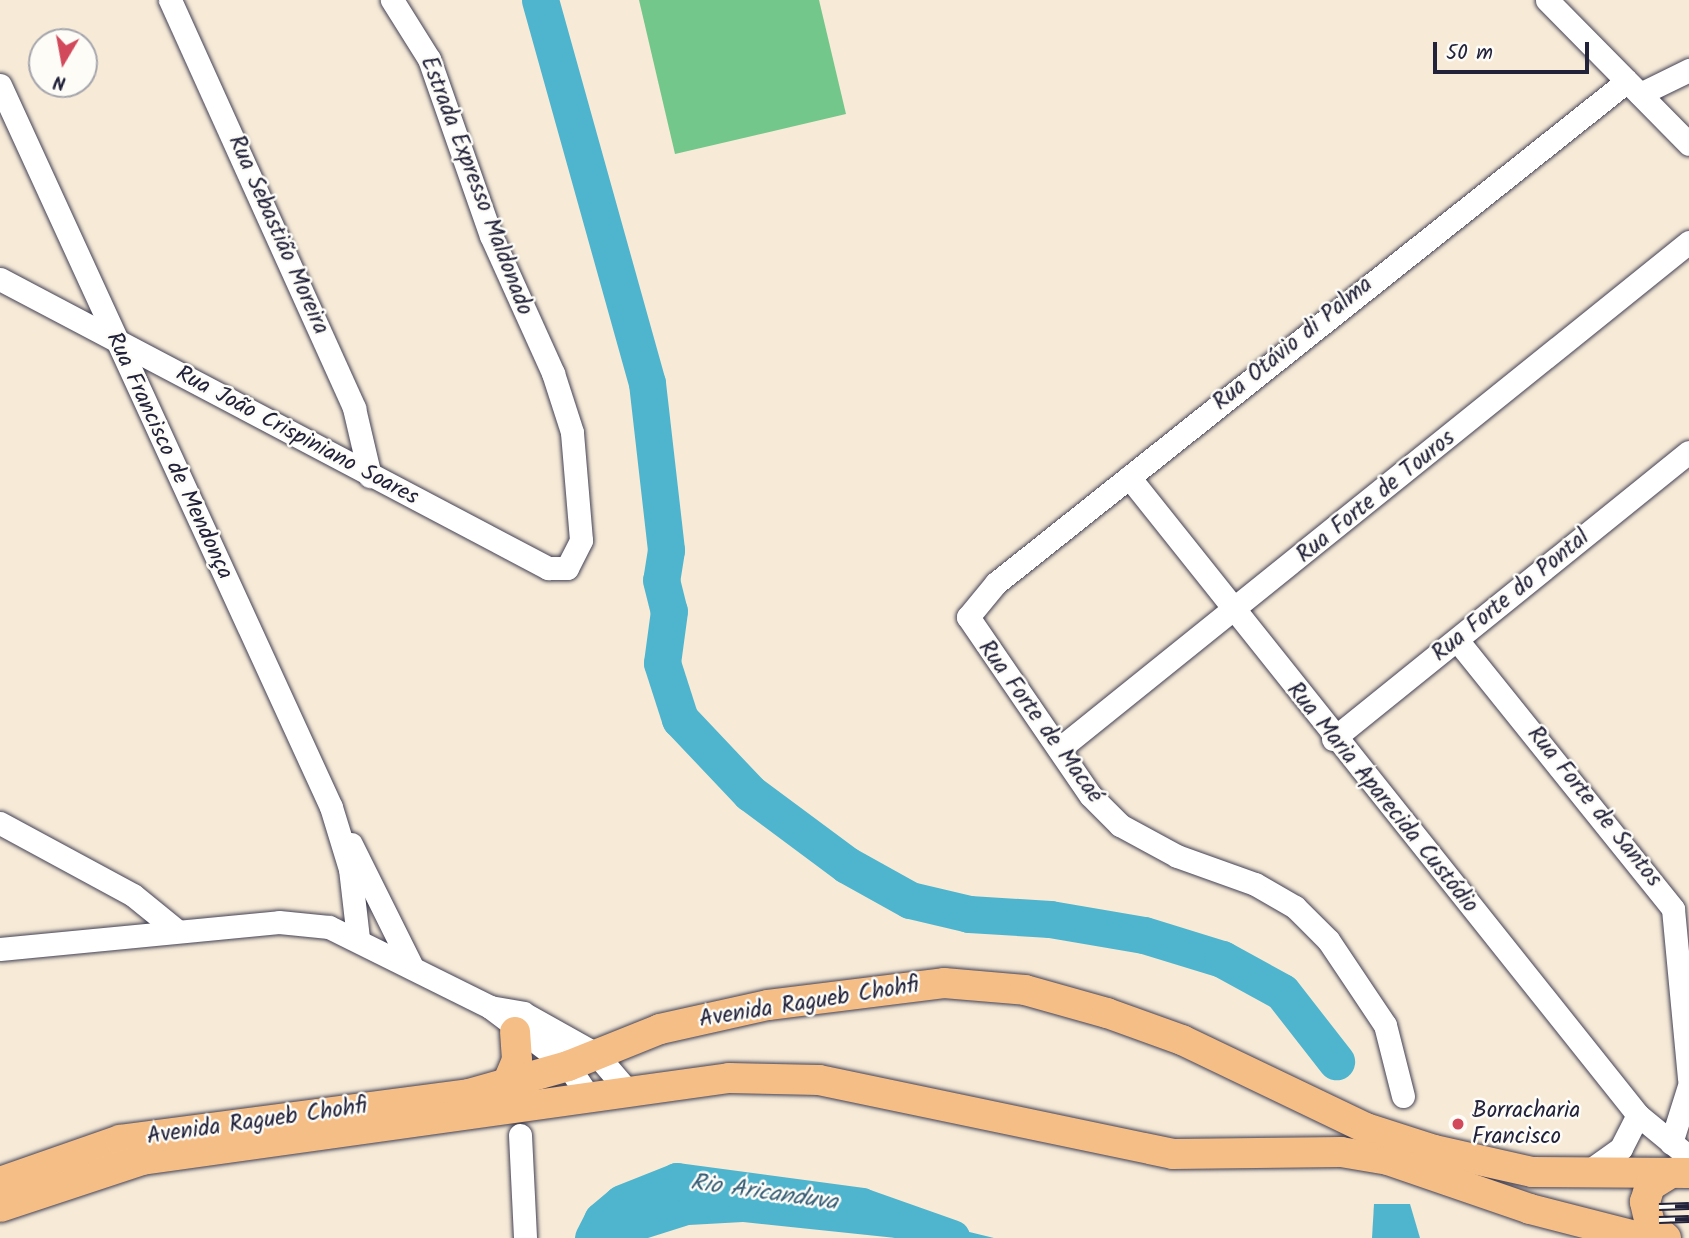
<!DOCTYPE html>
<meta charset="utf-8">
<style>
body{margin:0}
#map{position:relative;width:1689px;height:1238px;overflow:hidden;background:#f7ebd8;font-family:Kalam,sans-serif}
div>[style]{position:absolute}
.green>*{inset:0;background:#74c78a}
.water>*{inset:0;background:#4fb5ce}
.river>*{height:37px;margin:-18.5px;padding:0 18.5px;transform-origin:18.5px;border-radius:18.5px;background:#4fb5ce}
.roads{filter:drop-shadow(0 0 2px #424053) drop-shadow(0 0 2px #424053)}
.minor>*{height:23px;margin:-11.5px;padding:0 11.5px;transform-origin:11.5px;border-radius:11.5px;background:#fff}
.major>*{height:30px;margin:-15px;padding:0 15px;transform-origin:15px;border-radius:15px;background:#f5be86}
.rail>*{height:8px;margin-top:-4px;transform-origin:0;background:repeating-linear-gradient(90deg,#fdfcf7 0 16px,#22223b 0 32px);box-sizing:border-box;border-block:2px solid #22223b}
.dots>*{width:19px;height:19px;translate:-50% -50%;box-sizing:border-box;border:4px solid #fdfcf7;border-radius:50%}
span{translate:-50% -50%;white-space:nowrap;text-align:center;line-height:1.15;-webkit-text-stroke:5px #fdfcf7;paint-order:stroke}
.street-label{font-size:23px;color:#22223b}
.poi-label{font-size:23px;color:#22223b}
.left{translate:0 -50%;text-align:left}
.water-label{font-size:24px;color:#345d76;font-style:italic}
.north{position:absolute;left:28px;top:28px;width:70px;height:70px;box-sizing:border-box;background:#fdfcf7;border:2px solid #a5a5ac;border-radius:50%;rotate:190deg;font-size:19px;font-weight:700;line-height:28px;text-align:center;color:#22223b}
.north::after{content:'';display:block;margin:auto;width:24px;height:32px;background:#d1495b;clip-path:polygon(50% 0,100% 100%,50% 72%,0 100%)}
.scale{position:absolute;left:1433px;top:42px;width:156px;height:32px;box-sizing:border-box;border:4px solid #22223b;border-top:0;padding-left:9px;font-size:21px;line-height:24px;white-space:nowrap;color:#22223b;-webkit-text-stroke:5px #fdfcf7;paint-order:stroke}
</style>
<div id="map">
<div class="green">
<i style="clip-path:polygon(639px 0,819px 0,846px 114px,675px 154px)"></i>
</div>
<div class="water">
<i style="clip-path:polygon(686px 1192px,744px 1193px,908px 1217px,994px 1238px,896px 1238px,743px 1222px,689px 1225px,648px 1238px,594px 1238px,652px 1201px)"></i>
<i style="clip-path:polygon(1374px 1204px,1410px 1204px,1420px 1238px,1372px 1238px)"></i>
</div>
<div class="river">
<i style="left:540px;top:0;width:398px;rotate:74.4deg"></i>
<i style="left:647px;top:383px;width:168px;rotate:83.5deg"></i>
<i style="left:666px;top:550px;width:30px;rotate:99deg"></i>
<i style="left:661px;top:580px;width:32px;rotate:76deg"></i>
<i style="left:669px;top:611px;width:52px;rotate:97.7deg"></i>
<i style="left:662px;top:663px;width:59px;rotate:72.2deg"></i>
<i style="left:680px;top:719px;width:102px;rotate:46.6deg"></i>
<i style="left:750px;top:793px;width:121px;rotate:36.6deg"></i>
<i style="left:847px;top:865px;width:72px;rotate:29.1deg"></i>
<i style="left:910px;top:900px;width:61px;rotate:13.3deg"></i>
<i style="left:969px;top:914px;width:81px;rotate:3.5deg"></i>
<i style="left:1050px;top:919px;width:95px;rotate:9.7deg"></i>
<i style="left:1144px;top:935px;width:82px;rotate:17.1deg"></i>
<i style="left:1222px;top:959px;width:68px;rotate:28.8deg"></i>
<i style="left:1282px;top:992px;width:88px;rotate:52deg"></i>
<i style="left:593px;top:1238px;width:20px;rotate:-63deg"></i>
<i style="left:602px;top:1220px;width:26px;rotate:-40deg"></i>
<i style="left:622px;top:1203px;width:59px;rotate:-21.8deg"></i>
<i style="left:677px;top:1181px;width:186px;rotate:7.7deg"></i>
<i style="left:861px;top:1206px;width:96px;rotate:19.4deg"></i>
</div>
<div class="roads">
<div class="minor">
<i style="left:170px;top:0;width:448px;rotate:65.7deg"></i>
<i style="left:354px;top:408px;width:70px;rotate:76.8deg"></i>
<i style="left:1547px;top:0;width:202px;rotate:45.4deg"></i>
<i style="left:0;top:85px;width:794px;rotate:65.37deg"></i>
<i style="left:331px;top:807px;width:65px;rotate:73deg"></i>
<i style="left:350px;top:869px;width:69px;rotate:83.4deg"></i>
<i style="left:1640px;top:94px;width:55px;rotate:-26.1deg"></i>
<i style="left:0;top:279px;width:620px;rotate:27.81deg"></i>
<i style="left:548px;top:568px;width:19px"></i>
<i style="left:567px;top:568px;width:31px;rotate:-63deg"></i>
<i style="left:581px;top:540px;width:108px;rotate:-94.8deg"></i>
<i style="left:572px;top:432px;width:62px;rotate:-107.9deg"></i>
<i style="left:553px;top:373px;width:150px;rotate:-114.3deg"></i>
<i style="left:491px;top:236px;width:188px;rotate:-109.3deg"></i>
<i style="left:429px;top:59px;width:70px;rotate:-122.1deg"></i>
<i style="left:1129px;top:477px;width:816px;rotate:51.42deg"></i>
<i style="left:1638px;top:1115px;width:66px;rotate:39.5deg"></i>
<i style="left:1457px;top:640px;width:345px;rotate:51.2deg"></i>
<i style="left:1673px;top:909px;width:171px;rotate:84.6deg"></i>
<i style="left:1333px;top:739px;width:457px;rotate:-38.9deg"></i>
<i style="left:1059px;top:749px;width:809px;rotate:-38.83deg"></i>
<i style="left:0;top:823px;width:151px;rotate:28.4deg"></i>
<i style="left:133px;top:895px;width:55px;rotate:39.1deg"></i>
<i style="left:351px;top:844px;width:135px;rotate:63.6deg"></i>
<i style="left:0;top:949px;width:280px;rotate:-5.5deg"></i>
<i style="left:279px;top:922px;width:50px;rotate:5.7deg"></i>
<i style="left:329px;top:927px;width:180px;rotate:26.4deg"></i>
<i style="left:490px;top:1007px;width:98px;rotate:37.1deg"></i>
<i style="left:568px;top:1066px;width:36px;rotate:56deg"></i>
<i style="left:490px;top:1007px;width:34px;rotate:10deg"></i>
<i style="left:523px;top:1013px;width:84px;rotate:29.3deg"></i>
<i style="left:596px;top:1054px;width:46px;rotate:49.4deg"></i>
<i style="left:1403px;top:1096px;width:73px;rotate:-104.2deg"></i>
<i style="left:1385px;top:1025px;width:102px;rotate:-123.8deg"></i>
<i style="left:1328px;top:940px;width:47px;rotate:-135deg"></i>
<i style="left:1295px;top:907px;width:46px;rotate:-150.1deg"></i>
<i style="left:1255px;top:884px;width:83px;rotate:-160.3deg"></i>
<i style="left:1177px;top:856px;width:65px;rotate:-151.5deg"></i>
<i style="left:1120px;top:825px;width:42px;rotate:-135deg"></i>
<i style="left:1090px;top:795px;width:216px;rotate:-124.4deg"></i>
<i style="left:968px;top:617px;width:44px;rotate:-50.5deg"></i>
<i style="left:996px;top:583px;width:806px;rotate:-38.5deg"></i>
<i style="left:520px;top:1135px;width:103px;rotate:87.2deg"></i>
<i style="left:1671px;top:1143px;width:60px;rotate:-72.5deg"></i>
<i style="left:1586px;top:1173px;width:43px;rotate:-35.5deg"></i>
<i style="left:1621px;top:1148px;width:37px;rotate:-63deg"></i>
</div>
<div class="major">
<i style="left:506px;top:1086px;width:28px;rotate:-67deg"></i>
<i style="left:517px;top:1060px;width:28px;rotate:-94deg"></i>
<i style="left:0;top:1182px;width:127px;rotate:-19.3deg"></i>
<i style="left:120px;top:1140px;width:352px;rotate:-7.5deg"></i>
<i style="left:469px;top:1094px;width:103px;rotate:-15.8deg"></i>
<i style="left:568px;top:1066px;width:99px;rotate:-21.9deg"></i>
<i style="left:660px;top:1029px;width:111px;rotate:-12.5deg"></i>
<i style="left:768px;top:1005px;width:177px;rotate:-7.1deg"></i>
<i style="left:944px;top:983px;width:81px;rotate:4.9deg"></i>
<i style="left:1025px;top:990px;width:85px;rotate:15.7deg"></i>
<i style="left:1107px;top:1013px;width:80px;rotate:19.8deg"></i>
<i style="left:1182px;top:1040px;width:204px;rotate:25.6deg"></i>
<i style="left:1366px;top:1128px;width:71px;rotate:17.9deg"></i>
<i style="left:1434px;top:1150px;width:100px;rotate:12.7deg"></i>
<i style="left:1532px;top:1172px;width:157px;rotate:0.4deg"></i>
<i style="left:0;top:1207px;width:150px;rotate:-18.3deg"></i>
<i style="left:142px;top:1160px;width:593px;rotate:-7.95deg"></i>
<i style="left:729px;top:1078px;width:90px;rotate:1.3deg"></i>
<i style="left:819px;top:1080px;width:362px;rotate:11.8deg"></i>
<i style="left:1173px;top:1154px;width:168px;rotate:-0.7deg"></i>
<i style="left:1341px;top:1152px;width:48px;rotate:9.7deg"></i>
<i style="left:1388px;top:1160px;width:150px;rotate:19deg"></i>
<i style="left:1530px;top:1209px;width:117px;rotate:14.4deg"></i>
<i style="left:1666px;top:1238px;width:21px;rotate:-139deg"></i>
<i style="left:1650px;top:1224px;width:23px;rotate:-103deg"></i>
<i style="left:1645px;top:1202px;width:17px;rotate:-73deg"></i>
<i style="left:1650px;top:1186px;width:25px;rotate:-32deg"></i>
</div>
</div>
<div class="rail">
<i style="left:1659px;top:1207px;width:30px;rotate:-2deg"></i>
<i style="left:1659px;top:1220px;width:30px;rotate:-2deg"></i>
</div>
<div class="dots">
<i style="left:1458px;top:1124px;background:#d1495b"></i>
</div>
<div class="street-label">
<span style="left:476px;top:186px;rotate:69deg">Estrada Expresso Maldonado</span>
<span style="left:278px;top:235px;rotate:66deg">Rua Sebastião Moreira</span>
<span style="left:1293px;top:344px;rotate:-39deg">Rua Otávio di Palma</span>
<span style="left:297px;top:436px;rotate:28deg">Rua João Crispiniano Soares</span>
<span style="left:169px;top:456px;rotate:65deg">Rua Francisco de Mendonça</span>
<span style="left:1376px;top:497px;rotate:-39deg">Rua Forte de Touros</span>
<span style="left:1511px;top:596px;rotate:-39deg">Rua Forte do Pontal</span>
<span style="left:1040px;top:722px;rotate:54deg">Rua Forte de Macaé</span>
<span style="left:1382px;top:798px;rotate:51deg">Rua Maria Aparecida Custódio</span>
<span style="left:1594px;top:807px;rotate:51deg">Rua Forte de Santos</span>
<span style="left:809px;top:1003px;rotate:-9deg">Avenida Ragueb Chohfi</span>
<span style="left:257px;top:1122px;rotate:-8deg">Avenida Ragueb Chohfi</span>
</div>
<div class="poi-label">
<span class="left" style="left:1472px;top:1124px">Borracharia<br>Francisco</span>
</div>
<div class="water-label">
<span style="left:764px;top:1193px;rotate:8deg">Rio Aricanduva</span>
</div>
<div class="north">N</div>
<div class="scale">50 m</div>
</div>
